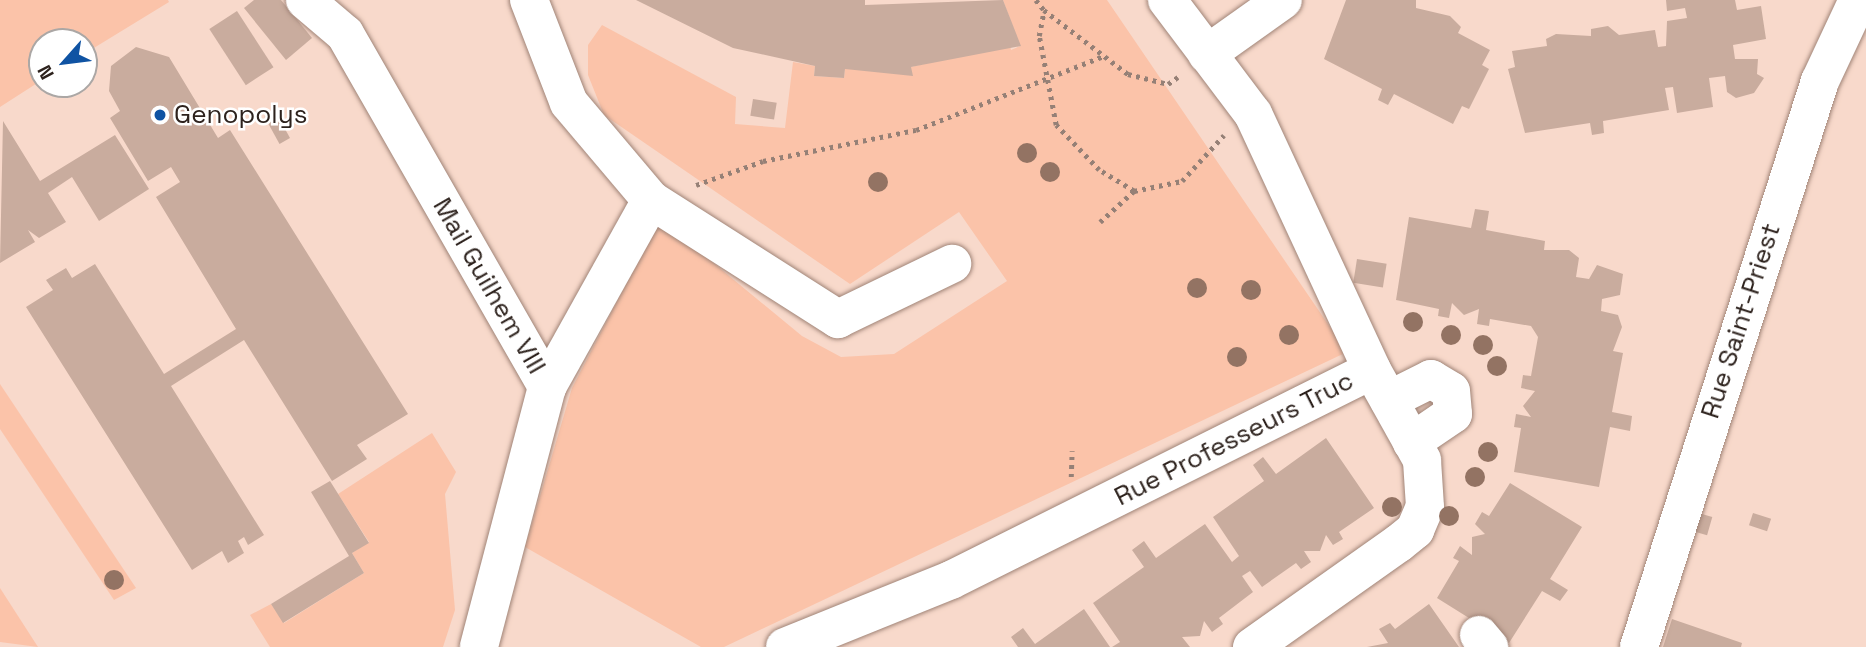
<!DOCTYPE html>
<style>
body{margin:0}
#map{position:relative;width:1866px;height:647px;overflow:hidden;background:#f8d9cb;font-family:"Space Grotesk",sans-serif}
div>[style]{position:absolute}
.green>*{inset:0;background:#fbc3a9}
.building>*{inset:0;background:#c9ac9e;transform-origin:0 0}
.path>*{height:4.5px;margin-top:-2.25px;transform-origin:0;background:repeating-linear-gradient(90deg,#958076 0 3.5px,transparent 0 8.5px)}
.roads{filter:drop-shadow(0 0 2px #a08477) drop-shadow(0 0 2px #a08477)}
.minor>*{height:38px;margin:-19px;padding:0 19px;transform-origin:19px;border-radius:19px;background:#fff}
.trees>*{width:20px;height:20px;margin:-10px;border-radius:50%;background:#937363}
.dots>*{width:19px;height:19px;translate:-50% -50%;box-sizing:border-box;border:4px solid #fff;border-radius:50%}
span{translate:-50% -50%;white-space:nowrap;text-align:center;line-height:1.15;-webkit-text-stroke:5px #fff;paint-order:stroke}
.poi-label{font-size:26px;color:#2d221d}
.left{translate:0 -50%;text-align:left}
.street-label{font-size:26px;color:#2d221d}
.north{position:absolute;left:28px;top:28px;width:70px;height:70px;box-sizing:border-box;background:#fff;border:2px solid #aba7a5;border-radius:50%;rotate:242deg;font-size:19px;font-weight:700;line-height:28px;text-align:center;color:#2d221d}
.north::after{content:'';display:block;margin:auto;width:24px;height:32px;background:#0f53a3;clip-path:polygon(50% 0,100% 100%,50% 72%,0 100%)}
</style>
<div id="map">
<div class="green">
<i style="clip-path:polygon(0 0,168px 0,169px 2px,84px 54px,84px 42px,42px 42px,42px 80px,0 107px)"></i>
<i style="clip-path:polygon(1003px 0,1107px 0,1347px 352px,724px 647px,701px 647px,525px 547px,572px 388px,660px 219px,802px 336px,841px 357px,894px 354px,1007px 281px,959px 212px,850px 284px,604px 115px,588px 75px,588px 45px,602px 25px,736px 97px,735px 124px,785px 128px,793px 62px,815px 66px,814px 76px,844px 78px,845px 69px,911px 67px,1010px 44px,1011px 50px,1020px 46px)"></i>
<i style="clip-path:polygon(0 384px,136px 588px,114px 600px,0 429px)"></i>
<i style="clip-path:polygon(432px 433px,456px 472px,445px 494px,455px 610px,443px 647px,270px 647px,250px 615px,271px 604px,284px 623px,364px 573px,352px 553px,369px 542px,338px 494px)"></i>
<i style="clip-path:polygon(0 588px,38px 647px,0 642px)"></i>
</div>
<div class="building">
<i style="clip-path:polygon(254px 0,281px 0,312px 38px,286px 60px,244px 8px)"></i>
<i style="clip-path:polygon(636px 0,865px 0,865px 5px,1003px 0,1021px 46px,911px 67px,913px 76px,845px 69px,844px 78px,814px 76px,815px 66px,733px 48px)"></i>
<i style="clip-path:polygon(1346px 0,1416px 0,1416px 8px,1450px 16px,1461px 27px,1458px 33px,1490px 50px,1482px 65px,1489px 69px,1469px 109px,1462px 106px,1453px 124px,1394px 94px,1388px 105px,1378px 100px,1382px 89px,1324px 59px)"></i>
<i style="clip-path:polygon(1666px 0,1735px 0,1737px 10px,1761px 6px,1766px 39px,1733px 45px,1735px 59px,1758px 59px,1757px 74px,1764px 78px,1754px 93px,1736px 98px,1727px 92px,1725px 76px,1709px 78px,1713px 107px,1677px 113px,1673px 87px,1665px 88px,1669px 110px,1603px 121px,1604px 133px,1592px 135px,1590px 123px,1525px 133px,1508px 69px,1515px 67px,1512px 51px,1547px 46px,1546px 39px,1556px 34px,1591px 36px,1591px 29px,1608px 26px,1619px 35px,1655px 30px,1658px 47px,1666px 46px,1667px 21px,1687px 18px,1685px 8px,1667px 11px)"></i>
<i style="left:237px;top:11px;width:67px;height:33px;rotate:57deg"></i>
<i style="clip-path:polygon(136px 47px,169px 57px,218px 138px,230px 130px,408px 414px,357px 445px,367px 459px,332px 481px,244px 340px,171px 386px,264px 535px,248px 545px,244px 537px,238px 541px,244px 553px,228px 563px,222px 551px,192px 570px,26px 307px,53px 290px,46px 280px,66px 268px,72px 278px,95px 264px,164px 374px,236px 329px,156px 197px,180px 182px,171px 167px,148px 181px,110px 118px,120px 111px,109px 91px,111px 66px)"></i>
<i style="left:753px;top:99px;width:24px;height:17px;rotate:9deg"></i>
<i style="left:275px;top:111px;width:31px;height:12px;rotate:61deg"></i>
<i style="clip-path:polygon(3px 121px,40px 181px,115px 135px,149px 189px,99px 221px,72px 177px,48px 193px,66px 222px,39px 238px,28px 230px,35px 242px,0 263px)"></i>
<i style="clip-path:polygon(1475px 209px,1489px 211px,1486px 230px,1545px 241px,1544px 250px,1569px 250px,1579px 258px,1576px 277px,1589px 279px,1597px 265px,1623px 274px,1620px 295px,1602px 299px,1601px 311px,1618px 315px,1622px 327px,1613px 351px,1623px 353px,1612px 412px,1632px 416px,1630px 431px,1610px 427px,1599px 487px,1514px 472px,1521px 428px,1514px 427px,1516px 414px,1531px 417px,1523px 406px,1535px 391px,1521px 388px,1523px 375px,1531px 376px,1538px 337px,1531px 326px,1490px 319px,1489px 326px,1477px 324px,1479px 309px,1464px 315px,1452px 303px,1449px 318px,1438px 316px,1439px 309px,1396px 300px,1409px 217px,1471px 228px)"></i>
<i style="left:1357px;top:259px;width:30px;height:24px;rotate:9deg"></i>
<i style="clip-path:polygon(1326px 438px,1374px 508px,1339px 532px,1343px 539px,1333px 545px,1326px 535px,1320px 551px,1304px 551px,1311px 562px,1301px 569px,1296px 563px,1262px 587px,1250px 571px,1242px 576px,1253px 592px,1219px 618px,1223px 624px,1212px 632px,1204px 621px,1200px 636px,1182px 637px,1190px 647px,1112px 647px,1120px 642px,1093px 603px,1144px 567px,1132px 550px,1144px 541px,1156px 558px,1205px 524px,1232px 562px,1239px 556px,1213px 517px,1264px 481px,1253px 465px,1263px 457px,1276px 474px)"></i>
<i style="clip-path:polygon(330px 481px,369px 543px,352px 553px,364px 573px,283px 623px,271px 604px,349px 556px,311px 492px)"></i>
<i style="clip-path:polygon(1510px 483px,1582px 527px,1550px 579px,1568px 590px,1560px 601px,1542px 591px,1509px 643px,1437px 598px,1459px 561px,1453px 558px,1460px 546px,1472px 555px,1472px 537px,1485px 534px,1475px 524px,1482px 512px,1489px 516px)"></i>
<i style="left:1695px;top:512px;width:18px;height:19px;rotate:16deg"></i>
<i style="left:1753px;top:513px;width:19px;height:13px;rotate:18deg"></i>
<i style="clip-path:polygon(1429px 604px,1459px 647px,1367px 647px,1388px 643px,1379px 629px,1390px 623px,1395px 629px)"></i>
<i style="clip-path:polygon(1084px 609px,1110px 647px,1018px 647px,1011px 637px,1023px 628px,1035px 644px)"></i>
<i style="clip-path:polygon(1672px 619px,1742px 643px,1741px 647px,1663px 647px)"></i>
</div>
<div class="path">
<i style="left:1036px;top:0;width:13px;rotate:51deg"></i>
<i style="left:696px;top:185px;width:71px;rotate:-19.7deg"></i>
<i style="left:763px;top:161px;width:156px;rotate:-11.5deg"></i>
<i style="left:916px;top:130px;width:202px;rotate:-21.5deg"></i>
<i style="left:1134px;top:191px;width:41px;rotate:-149deg"></i>
<i style="left:1099px;top:170px;width:62px;rotate:-133.7deg"></i>
<i style="left:1056px;top:125px;width:91px;rotate:-100.8deg"></i>
<i style="left:1039px;top:36px;width:26px;rotate:-79deg"></i>
<i style="left:1044px;top:10px;width:106px;rotate:37.3deg"></i>
<i style="left:1128px;top:74px;width:41px;rotate:14deg"></i>
<i style="left:1168px;top:84px;width:12px;rotate:-35deg"></i>
<i style="left:1100px;top:222px;width:46px;rotate:-42.4deg"></i>
<i style="left:1134px;top:191px;width:49px;rotate:-11.8deg"></i>
<i style="left:1182px;top:181px;width:62px;rotate:-47.6deg"></i>
<i style="left:1071px;top:477px;width:26px;rotate:-88deg"></i>
</div>
<div class="roads">
<div class="minor">
<i style="left:305px;top:0;width:52px;rotate:40.4deg"></i>
<i style="left:345px;top:34px;width:407px;rotate:60.2deg"></i>
<i style="left:547px;top:387px;width:269px;rotate:104.7deg"></i>
<i style="left:529px;top:0;width:110px;rotate:68.8deg"></i>
<i style="left:569px;top:103px;width:127px;rotate:49.8deg"></i>
<i style="left:651px;top:200px;width:222px;rotate:32.5deg"></i>
<i style="left:838px;top:319px;width:127px;rotate:-25.8deg"></i>
<i style="left:1207px;top:54px;width:93px;rotate:-35.4deg"></i>
<i style="left:547px;top:387px;width:214px;rotate:-60.9deg"></i>
<i style="left:1389px;top:400px;width:47px;rotate:-26.6deg"></i>
<i style="left:1431px;top:379px;width:23px;rotate:31deg"></i>
<i style="left:1451px;top:391px;width:23px;rotate:85deg"></i>
<i style="left:1453px;top:414px;width:50px;rotate:145.7deg"></i>
<i style="left:1479px;top:635px;width:16px;rotate:50deg"></i>
<i style="left:785px;top:647px;width:179px;rotate:-22deg"></i>
<i style="left:951px;top:580px;width:470px;rotate:-26.5deg"></i>
<i style="left:1372px;top:370px;width:282px;rotate:-114.9deg"></i>
<i style="left:1253px;top:114px;width:143px;rotate:-127deg"></i>
<i style="left:1252px;top:647px;width:180px;rotate:-35.3deg"></i>
<i style="left:1399px;top:543px;width:21px;rotate:-39deg"></i>
<i style="left:1415px;top:530px;width:25px;rotate:-67deg"></i>
<i style="left:1425px;top:507px;width:47px;rotate:-93.7deg"></i>
<i style="left:1422px;top:460px;width:103px;rotate:-119.1deg"></i>
<i style="left:1639px;top:647px;width:594px;rotate:-72.27deg"></i>
<i style="left:1820px;top:81px;width:89px;rotate:-64.9deg"></i>
</div>
</div>
<div class="trees">
<i style="left:1027px;top:153px"></i>
<i style="left:1050px;top:172px"></i>
<i style="left:878px;top:182px"></i>
<i style="left:1197px;top:288px"></i>
<i style="left:1251px;top:290px"></i>
<i style="left:1413px;top:322px"></i>
<i style="left:1289px;top:335px"></i>
<i style="left:1451px;top:335px"></i>
<i style="left:1483px;top:345px"></i>
<i style="left:1237px;top:357px"></i>
<i style="left:1497px;top:366px"></i>
<i style="left:1488px;top:452px"></i>
<i style="left:1475px;top:477px"></i>
<i style="left:1392px;top:507px"></i>
<i style="left:1449px;top:516px"></i>
<i style="left:114px;top:580px"></i>
</div>
<div class="dots">
<i style="left:160px;top:115px;background:#0f53a3"></i>
</div>
<div class="poi-label">
<span class="left" style="left:174px;top:115px">Genopolys</span>
</div>
<div class="street-label">
<span style="left:489px;top:286px;rotate:60deg">Mail Guilhem VIII</span>
<span style="left:1741px;top:321px;rotate:-72deg">Rue Saint-Priest</span>
<span style="left:1234px;top:439px;rotate:-27deg">Rue Professeurs Truc</span>
</div>
<div class="north">N</div>
</div>
